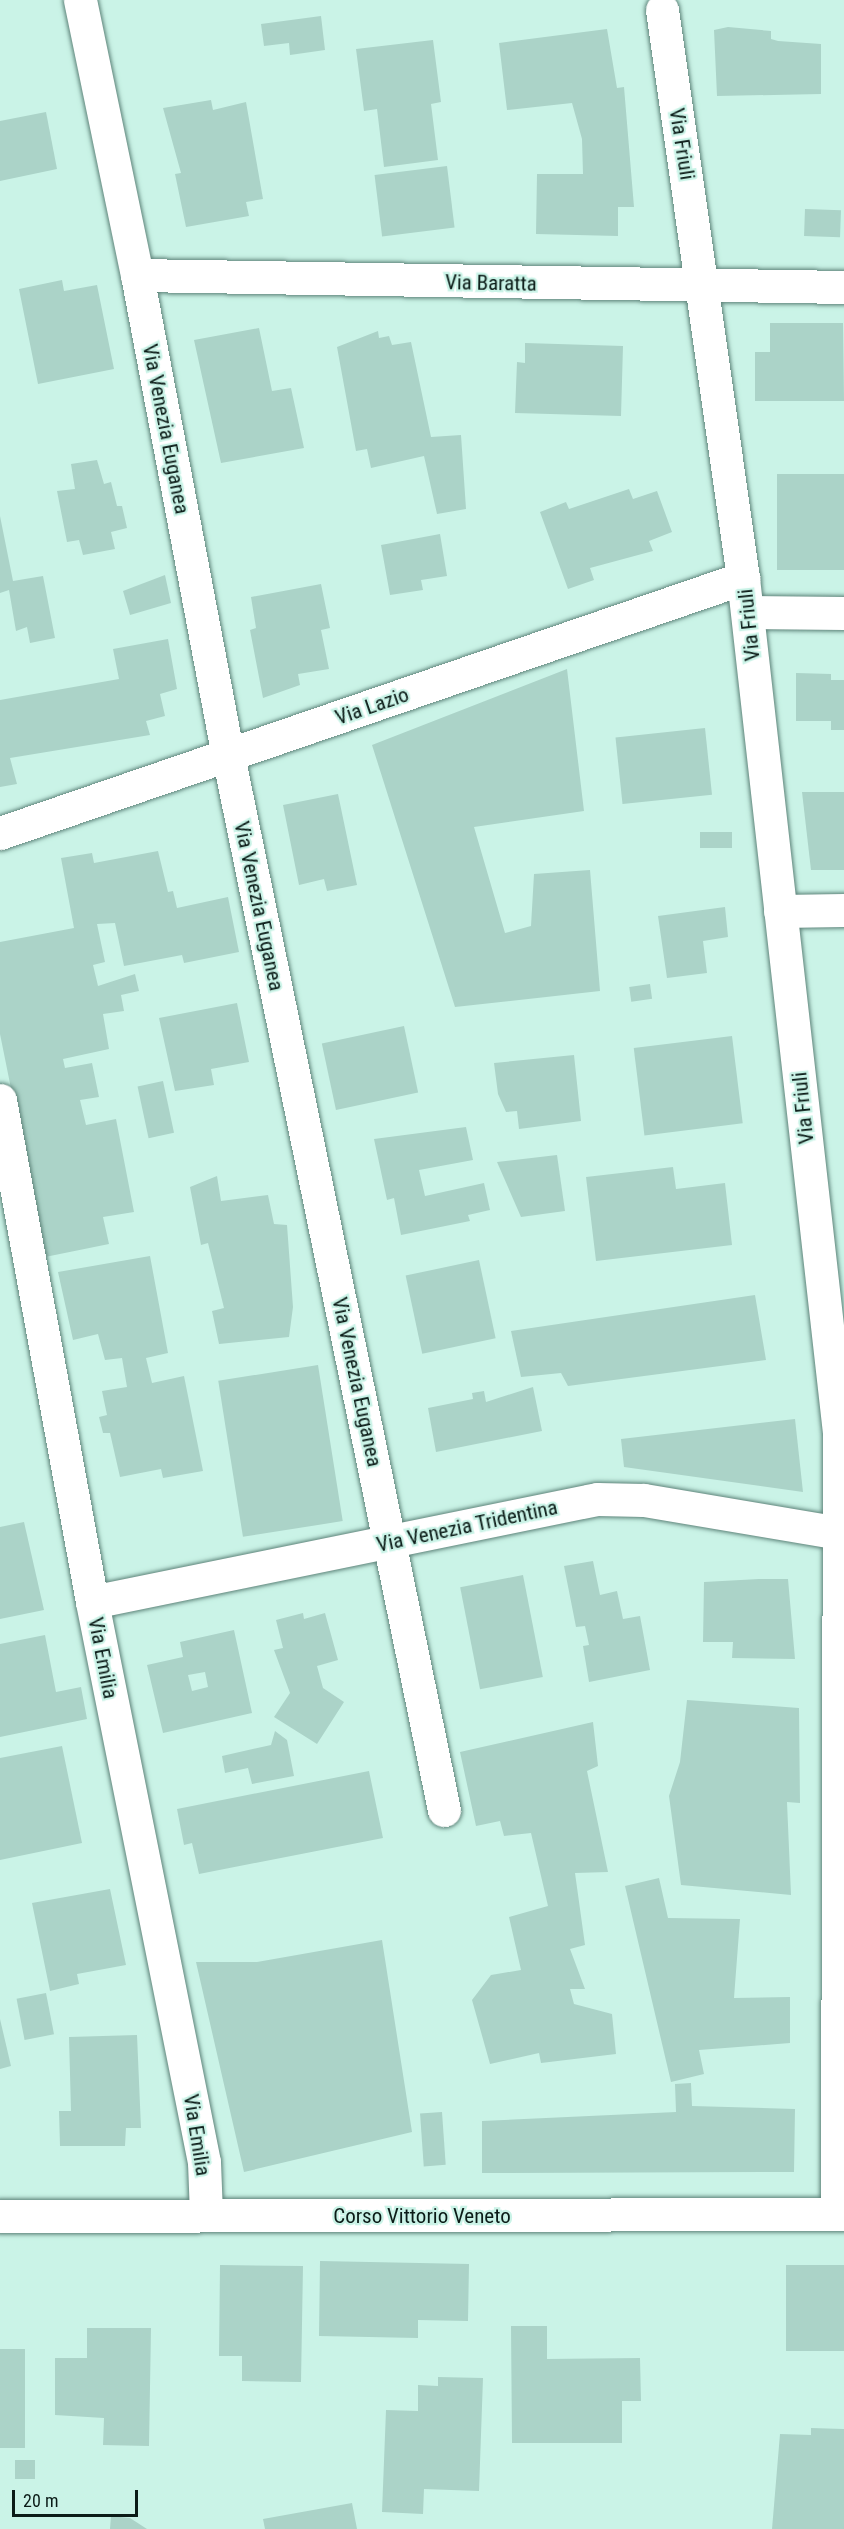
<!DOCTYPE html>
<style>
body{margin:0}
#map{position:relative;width:844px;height:2529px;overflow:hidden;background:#caf3e7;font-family:"Roboto Condensed",sans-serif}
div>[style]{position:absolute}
.building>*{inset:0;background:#abd3c8;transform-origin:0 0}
.roads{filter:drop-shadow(0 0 2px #5e847a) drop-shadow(0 0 2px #5e847a)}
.street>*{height:33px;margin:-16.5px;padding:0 16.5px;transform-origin:16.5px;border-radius:16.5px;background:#fff}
.secondary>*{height:33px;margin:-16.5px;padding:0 16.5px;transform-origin:16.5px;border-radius:16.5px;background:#fff}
span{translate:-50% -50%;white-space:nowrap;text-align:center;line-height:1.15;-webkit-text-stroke:4.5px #caf3e7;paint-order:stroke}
.street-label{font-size:21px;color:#0b1b17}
.scale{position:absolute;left:12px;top:2490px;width:126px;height:27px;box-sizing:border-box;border:3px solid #0b1b17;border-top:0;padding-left:8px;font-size:18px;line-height:21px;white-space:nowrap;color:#0b1b17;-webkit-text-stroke:4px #caf3e7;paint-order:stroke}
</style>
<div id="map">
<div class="building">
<i style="clip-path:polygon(321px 16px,325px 50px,290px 55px,289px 43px,264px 46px,261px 24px)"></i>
<i style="clip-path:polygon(728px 27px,771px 31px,771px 39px,778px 41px,821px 44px,821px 94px,717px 96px,714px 30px)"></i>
<i style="clip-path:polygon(607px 29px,617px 88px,624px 87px,634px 207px,618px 207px,618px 236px,536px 234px,537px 174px,583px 174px,582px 139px,572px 103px,507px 110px,499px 43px)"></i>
<i style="clip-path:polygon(433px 40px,441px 102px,431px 104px,438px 160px,384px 167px,377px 109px,364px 111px,356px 49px)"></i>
<i style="clip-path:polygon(211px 100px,213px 110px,246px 102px,263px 199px,246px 202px,249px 216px,186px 227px,175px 174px,181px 173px,163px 108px)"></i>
<i style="clip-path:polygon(46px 112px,57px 169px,0 181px,0 121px)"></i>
<i style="left:447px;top:166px;width:62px;height:73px;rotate:83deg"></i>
<i style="left:805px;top:209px;width:36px;height:27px;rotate:2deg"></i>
<i style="clip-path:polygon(62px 280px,64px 291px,97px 285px,114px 369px,38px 384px,19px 289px)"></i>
<i style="clip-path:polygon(770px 323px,843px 323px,844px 401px,755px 401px,755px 352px,770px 352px)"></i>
<i style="clip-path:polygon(259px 328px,272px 391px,291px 388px,304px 448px,221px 463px,194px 340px)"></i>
<i style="clip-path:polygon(378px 331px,379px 338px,389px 336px,392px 345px,411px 342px,431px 437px,461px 435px,466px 509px,437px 514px,424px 456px,371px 468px,367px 449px,356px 451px,337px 347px)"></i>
<i style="clip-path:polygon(525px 343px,623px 346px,621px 416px,515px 413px,517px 362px,525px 363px)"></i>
<i style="clip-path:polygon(97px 460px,104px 484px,111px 482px,117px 506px,122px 506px,127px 528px,111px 532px,115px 549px,83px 555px,79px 540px,67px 542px,57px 491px,75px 489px,71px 464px)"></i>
<i style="left:844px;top:474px;width:96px;height:67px;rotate:90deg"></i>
<i style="clip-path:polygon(629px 489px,633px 499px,657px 491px,672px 532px,649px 541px,653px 551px,590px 568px,594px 580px,568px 589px,540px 512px,566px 502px,569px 509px)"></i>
<i style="clip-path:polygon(0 516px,13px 581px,43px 576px,55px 638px,30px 643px,27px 627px,16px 631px,9px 590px,0 593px)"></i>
<i style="clip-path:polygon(440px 534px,447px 576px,421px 580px,423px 590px,390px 595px,381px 545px)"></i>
<i style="clip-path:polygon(165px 575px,171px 603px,130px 615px,123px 591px)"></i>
<i style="clip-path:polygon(321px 584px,330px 628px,321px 630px,329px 669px,298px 674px,300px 685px,263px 698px,250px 630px,256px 628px,251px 597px)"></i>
<i style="clip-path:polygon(168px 639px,177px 689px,160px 694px,165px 716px,146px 721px,150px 735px,10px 758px,17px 784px,0 787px,0 700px,119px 679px,113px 649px)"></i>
<i style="clip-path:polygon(567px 669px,584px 811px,474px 827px,505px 933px,531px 926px,534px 874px,590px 870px,600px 991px,455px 1007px,372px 745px)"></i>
<i style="clip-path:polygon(796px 673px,831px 674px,831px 680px,844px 680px,844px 730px,831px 730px,831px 721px,796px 721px)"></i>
<i style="left:705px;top:728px;width:67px;height:90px;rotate:84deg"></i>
<i style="clip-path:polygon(802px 792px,844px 792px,844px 870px,811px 870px)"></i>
<i style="clip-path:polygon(338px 794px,357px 885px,327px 891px,324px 879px,299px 885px,283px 805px)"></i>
<i style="left:732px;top:832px;width:16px;height:32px;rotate:90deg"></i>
<i style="clip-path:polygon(158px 851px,168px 892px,173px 891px,177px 908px,228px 897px,239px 952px,184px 963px,182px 955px,124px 966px,115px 923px,97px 924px,105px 962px,93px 965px,98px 986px,135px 974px,139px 991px,121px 995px,124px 1011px,103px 1014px,109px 1049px,63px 1059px,65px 1068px,92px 1063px,99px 1097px,80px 1100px,86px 1125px,116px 1119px,134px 1212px,103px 1217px,109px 1244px,45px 1257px,0 1034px,0 942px,74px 928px,61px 858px,92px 853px,94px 863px)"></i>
<i style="clip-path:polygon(725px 907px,728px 937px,703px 941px,707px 973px,667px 978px,658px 916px)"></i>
<i style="left:650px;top:984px;width:15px;height:21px;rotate:82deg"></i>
<i style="clip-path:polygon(237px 1003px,249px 1062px,211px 1069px,214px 1085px,175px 1091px,159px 1018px)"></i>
<i style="left:404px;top:1026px;width:68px;height:84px;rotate:78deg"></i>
<i style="left:732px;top:1036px;width:88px;height:99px;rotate:83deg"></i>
<i style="clip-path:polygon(574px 1055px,581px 1121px,519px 1129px,517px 1111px,506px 1112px,498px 1094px,494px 1063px)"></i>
<i style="left:163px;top:1081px;width:53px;height:26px;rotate:78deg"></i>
<i style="clip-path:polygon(466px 1127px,473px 1160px,419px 1170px,425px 1196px,484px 1183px,490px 1210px,468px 1215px,470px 1221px,401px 1235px,394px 1198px,387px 1200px,374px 1139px)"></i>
<i style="clip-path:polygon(557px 1155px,565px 1211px,521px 1217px,497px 1162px)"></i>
<i style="clip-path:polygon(673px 1167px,676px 1189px,725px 1183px,732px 1245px,596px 1261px,586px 1177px)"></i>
<i style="clip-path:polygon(217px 1176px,221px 1201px,268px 1195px,274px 1224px,287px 1225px,293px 1307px,289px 1337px,219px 1344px,212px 1311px,224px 1308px,208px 1243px,201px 1245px,190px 1187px)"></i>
<i style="clip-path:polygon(150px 1256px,168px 1353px,146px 1358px,152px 1383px,184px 1376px,203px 1471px,163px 1478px,161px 1469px,120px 1477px,110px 1433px,103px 1433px,99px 1417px,107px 1415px,102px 1391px,127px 1387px,122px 1358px,105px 1360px,98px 1334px,73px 1340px,58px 1272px)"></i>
<i style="left:479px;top:1260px;width:80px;height:75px;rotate:78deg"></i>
<i style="clip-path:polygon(755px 1295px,766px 1360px,568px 1386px,561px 1373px,521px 1377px,511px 1331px)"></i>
<i style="left:318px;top:1365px;width:158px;height:101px;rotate:81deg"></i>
<i style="clip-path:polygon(533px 1387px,542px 1431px,436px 1452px,428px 1408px,473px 1399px,472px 1393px,484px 1391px,486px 1402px)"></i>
<i style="clip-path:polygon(795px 1419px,803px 1492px,624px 1467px,621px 1439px)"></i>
<i style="clip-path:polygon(24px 1522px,44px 1610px,0 1619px,0 1527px)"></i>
<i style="clip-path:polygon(593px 1561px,600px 1595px,617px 1591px,623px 1619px,640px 1616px,650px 1670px,589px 1682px,583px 1646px,589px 1645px,585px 1626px,576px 1627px,564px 1566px)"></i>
<i style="left:523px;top:1575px;width:104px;height:64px;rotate:79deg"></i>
<i style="clip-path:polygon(759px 1579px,788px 1579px,795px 1659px,732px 1658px,733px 1642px,703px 1642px,704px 1582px)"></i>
<i style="clip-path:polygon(303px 1613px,304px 1619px,325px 1613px,338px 1660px,317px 1666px,323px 1688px,344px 1702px,317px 1744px,274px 1717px,290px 1693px,274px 1650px,283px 1648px,276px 1620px)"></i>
<i style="clip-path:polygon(evenodd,234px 1630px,252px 1713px,163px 1733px,147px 1665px,183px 1657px,180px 1642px,234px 1630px,205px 1672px,208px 1687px,192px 1691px,188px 1675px,205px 1672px)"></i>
<i style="clip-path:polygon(45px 1635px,56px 1692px,81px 1687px,87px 1719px,0 1737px,0 1644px)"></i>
<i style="clip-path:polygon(687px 1700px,799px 1708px,800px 1803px,787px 1802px,791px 1895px,681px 1885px,669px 1796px,680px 1762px)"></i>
<i style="clip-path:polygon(593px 1722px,598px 1766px,587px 1771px,608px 1872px,575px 1873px,585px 1945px,570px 1949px,585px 1989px,570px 1989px,574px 2004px,612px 2014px,616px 2054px,541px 2063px,539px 2053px,490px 2064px,472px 2000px,491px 1975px,521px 1970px,509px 1917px,548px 1906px,531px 1833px,504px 1836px,500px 1821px,476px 1826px,460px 1752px)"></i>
<i style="clip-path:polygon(275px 1731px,287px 1740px,294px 1776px,252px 1784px,248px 1768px,225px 1773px,222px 1756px,271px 1745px)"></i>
<i style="clip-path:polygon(62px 1746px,82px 1843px,0 1860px,0 1758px)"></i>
<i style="clip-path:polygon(369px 1771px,383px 1838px,199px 1874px,192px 1843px,184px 1845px,177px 1809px)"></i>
<i style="clip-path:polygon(659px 1878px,668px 1918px,740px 1919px,734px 1998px,790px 1997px,790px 2043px,699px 2050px,704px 2074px,671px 2082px,625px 1886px)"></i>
<i style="clip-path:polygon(110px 1889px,126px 1965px,77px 1974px,79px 1984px,50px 1991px,32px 1903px)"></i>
<i style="clip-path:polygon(382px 1940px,412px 2132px,244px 2172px,196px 1962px,257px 1962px)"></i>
<i style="left:46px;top:1993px;width:42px;height:30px;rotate:79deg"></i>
<i style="clip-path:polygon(0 2019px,11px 2066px,0 2069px)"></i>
<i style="clip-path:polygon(137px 2035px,141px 2128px,126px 2128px,125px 2146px,60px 2146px,59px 2111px,71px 2111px,69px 2037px)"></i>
<i style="clip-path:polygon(691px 2083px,692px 2106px,795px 2109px,794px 2172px,482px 2173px,482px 2121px,676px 2112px,675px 2084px)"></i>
<i style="left:442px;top:2112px;width:53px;height:22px;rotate:86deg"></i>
<i style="clip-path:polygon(320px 2261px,469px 2264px,468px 2321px,418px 2320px,418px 2338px,319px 2336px)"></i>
<i style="clip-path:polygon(220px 2265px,303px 2266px,301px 2382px,242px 2381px,242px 2356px,219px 2356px)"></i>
<i style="left:844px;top:2265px;width:86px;height:58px;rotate:90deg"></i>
<i style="clip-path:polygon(511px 2326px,547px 2326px,547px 2359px,640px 2358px,641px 2401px,622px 2401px,622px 2443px,512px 2443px)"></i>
<i style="clip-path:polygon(87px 2328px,151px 2328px,149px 2446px,103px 2445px,104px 2418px,55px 2415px,55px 2358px,87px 2358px)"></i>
<i style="left:0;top:2349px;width:25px;height:99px"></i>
<i style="clip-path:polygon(438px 2377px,483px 2378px,479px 2491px,424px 2489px,423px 2514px,382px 2512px,386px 2410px,418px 2411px,418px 2385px,438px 2386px)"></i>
<i style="clip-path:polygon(811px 2428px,844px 2429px,844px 2529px,772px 2529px,780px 2434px,811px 2435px)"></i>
<i style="left:15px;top:2460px;width:20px;height:19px"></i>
<i style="clip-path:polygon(352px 2503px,357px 2529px,265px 2529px,263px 2519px)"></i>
<i style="clip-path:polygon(111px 2516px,130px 2518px,147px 2529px,110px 2529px)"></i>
</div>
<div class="roads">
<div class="street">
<i style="left:662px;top:10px;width:574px;rotate:81.88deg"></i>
<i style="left:743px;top:578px;width:860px;rotate:83.59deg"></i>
<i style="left:839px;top:1433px;width:780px;rotate:90.15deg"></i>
<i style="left:137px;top:275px;width:489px;rotate:79.3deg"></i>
<i style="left:228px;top:755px;width:1077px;rotate:78.43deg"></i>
<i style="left:748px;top:612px;width:96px;rotate:0.6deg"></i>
<i style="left:0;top:833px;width:786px;rotate:-18.94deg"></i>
<i style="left:780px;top:911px;width:64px;rotate:-0.9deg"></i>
<i style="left:0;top:1100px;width:510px;rotate:79.61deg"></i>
<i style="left:92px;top:1602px;width:571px;rotate:78.69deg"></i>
<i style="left:204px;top:2162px;width:53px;rotate:87.8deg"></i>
<i style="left:92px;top:1602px;width:515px;rotate:-11.53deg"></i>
<i style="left:597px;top:1499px;width:47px;rotate:1.2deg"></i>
<i style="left:644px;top:1500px;width:203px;rotate:9.6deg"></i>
</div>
<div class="secondary">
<i style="left:80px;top:0;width:281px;rotate:78.3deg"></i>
<i style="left:137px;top:275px;width:707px;rotate:0.97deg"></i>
<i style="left:0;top:2216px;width:844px;rotate:-0.14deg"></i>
</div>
</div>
<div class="street-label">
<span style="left:682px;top:144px;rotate:81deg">Via Friuli</span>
<span style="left:491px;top:283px;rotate:1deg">Via Baratta</span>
<span style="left:166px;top:429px;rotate:79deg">Via Venezia Euganea</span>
<span style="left:749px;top:625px;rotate:-96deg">Via Friuli</span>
<span style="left:372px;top:706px;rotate:-19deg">Via Lazio</span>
<span style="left:259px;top:906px;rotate:78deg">Via Venezia Euganea</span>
<span style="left:803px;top:1108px;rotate:-96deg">Via Friuli</span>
<span style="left:357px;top:1382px;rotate:78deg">Via Venezia Euganea</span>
<span style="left:467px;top:1526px;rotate:-12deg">Via Venezia Tridentina</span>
<span style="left:103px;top:1658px;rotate:79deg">Via Emilia</span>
<span style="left:197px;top:2135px;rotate:81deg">Via Emilia</span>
<span style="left:422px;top:2216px">Corso Vittorio Veneto</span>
</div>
<div class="scale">20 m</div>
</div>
